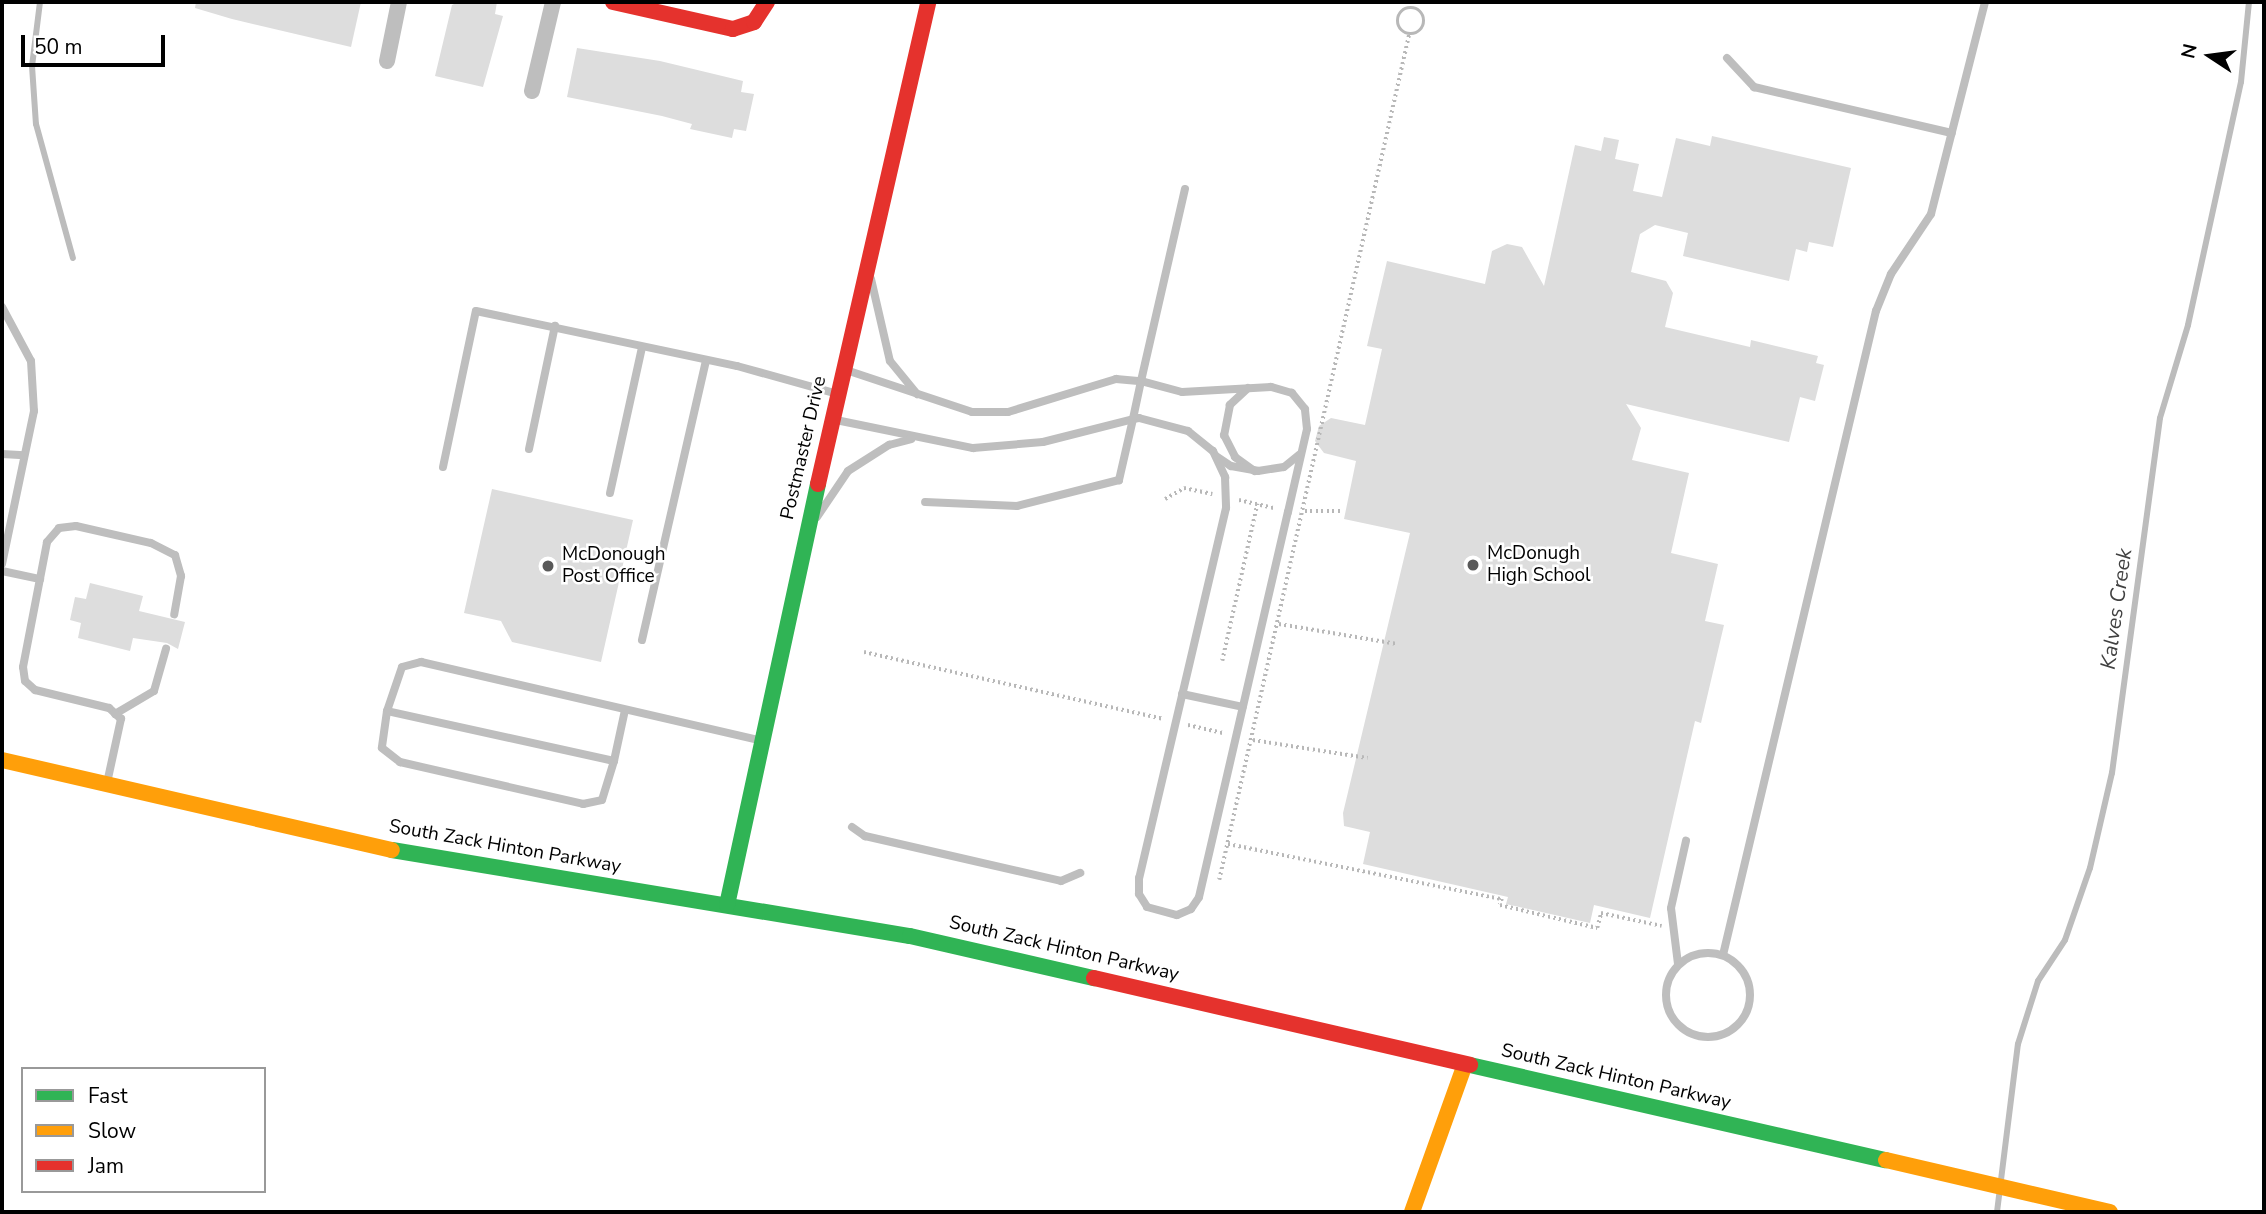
<!DOCTYPE html>
<style>
body{margin:0}
#map{position:relative;width:2266px;height:1214px;overflow:hidden;background:#fff;font-family:"Nunito Sans",sans-serif}
div>[style]{position:absolute}
.stream>*{height:6px;margin:-3px;padding:0 3px;transform-origin:3px;border-radius:3px;background:#bcbcbc}
.building>*{inset:0;background:#ddd}
.path>*{height:3.5px;margin-top:-1.75px;transform-origin:0;background:repeating-linear-gradient(90deg,#b8b8b8 0 2px,transparent 0 5.5px)}
.path>.ring{margin:-1.75px;padding:0;box-sizing:content-box;background:none;border:3.5px solid #b8b8b8;border-radius:50%}
.lane>*{height:8px;margin:-4px;padding:0 4px;transform-origin:4px;border-radius:4px;background:#bebebe}
.lane>.ring{margin:-4px;padding:0;box-sizing:content-box;background:none;border:8px solid #bebebe;border-radius:50%}
.street>*{height:16px;margin:-8px;padding:0 8px;transform-origin:8px;border-radius:8px;background:#bebebe}
.fast>*{height:16px;margin:-8px;padding:0 8px;transform-origin:8px;border-radius:8px;background:#30b455}
.slow>*{height:16px;margin:-8px;padding:0 8px;transform-origin:8px;border-radius:8px;background:#ff9f0a}
.jam>*{height:16px;margin:-8px;padding:0 8px;transform-origin:8px;border-radius:8px;background:#e5322d}
.dots>*{width:19px;height:19px;translate:-50% -50%;box-sizing:border-box;border:4px solid #fff;border-radius:50%}
span{translate:-50% -50%;white-space:nowrap;text-align:center;line-height:1.15;-webkit-text-stroke:5px #fff;paint-order:stroke}
.street-label{font-size:19px;color:#000}
.poi-label{font-size:19px;color:#000}
.left{translate:0 -50%;text-align:left}
.water-label{font-size:21px;color:#414141;font-style:italic}
.frame{position:absolute;inset:0;border:4px solid #000;pointer-events:none}
.legend{position:absolute;left:21px;top:1067px;width:245px;height:126px;box-sizing:border-box;background:#fff;border:2px solid #999;margin:0;padding:9px 12px;list-style:none;font-size:21px;color:#000}
.legend li{display:flex;align-items:center;gap:14px;height:35px}
.legend b{width:35px;border:2px solid #999}
.north{position:absolute;left:2175px;top:21px;width:70px;height:70px;-webkit-text-stroke:5px #fff;paint-order:stroke;rotate:283deg;font-size:19px;font-weight:700;line-height:28px;text-align:center;color:#000}
.north::after{content:'';display:block;margin:auto;width:24px;height:32px;background:#000;clip-path:polygon(50% 0,100% 100%,50% 72%,0 100%)}
.scale{position:absolute;left:21px;top:35px;width:144px;height:32px;box-sizing:border-box;border:4px solid #000;border-top:0;padding-left:9px;font-size:21px;line-height:24px;white-space:nowrap;color:#000;-webkit-text-stroke:5px #fff;paint-order:stroke}
</style>
<div id="map">
<div class="stream">
<i style="left:40px;top:2px;width:64px;rotate:97.1deg"></i>
<i style="left:32px;top:66px;width:58px;rotate:86.1deg"></i>
<i style="left:36px;top:124px;width:139px;rotate:74.6deg"></i>
<i style="left:1997px;top:1212px;width:169px;rotate:-82.9deg"></i>
<i style="left:2018px;top:1044px;width:66px;rotate:-72.4deg"></i>
<i style="left:2038px;top:981px;width:49px;rotate:-56.6deg"></i>
<i style="left:2065px;top:940px;width:76px;rotate:-70.9deg"></i>
<i style="left:2090px;top:868px;width:98px;rotate:-77deg"></i>
<i style="left:2112px;top:773px;width:358px;rotate:-82.3deg"></i>
<i style="left:2160px;top:418px;width:97px;rotate:-73.2deg"></i>
<i style="left:2188px;top:325px;width:249px;rotate:-77.7deg"></i>
<i style="left:2241px;top:82px;width:80px;rotate:-84.3deg"></i>
</div>
<div class="building">
<i style="clip-path:polygon(196px 2px,361px 2px,351px 47px,232px 19px,195px 8px)"></i>
<i style="clip-path:polygon(458px 2px,497px 2px,495px 14px,503px 16px,483px 87px,435px 76px,452px 5px)"></i>
<i style="clip-path:polygon(577px 48px,660px 61px,743px 81px,741px 92px,754px 94px,746px 131px,734px 129px,732px 138px,690px 129px,692px 124px,662px 116px,567px 97px)"></i>
<i style="clip-path:polygon(1712px 136px,1851px 168px,1833px 247px,1809px 242px,1807px 252px,1796px 249px,1789px 281px,1683px 256px,1688px 233px,1655px 225px,1640px 234px,1631px 272px,1666px 281px,1673px 293px,1665px 327px,1750px 347px,1751px 340px,1818px 356px,1816px 363px,1824px 365px,1815px 401px,1800px 397px,1789px 442px,1626px 404px,1641px 428px,1632px 460px,1689px 473px,1671px 553px,1718px 564px,1705px 621px,1724px 625px,1701px 723px,1695px 721px,1650px 918px,1594px 905px,1590px 923px,1506px 904px,1508px 897px,1363px 864px,1370px 832px,1344px 826px,1343px 813px,1410px 533px,1344px 519px,1356px 461px,1324px 453px,1315px 441px,1319px 426px,1331px 418px,1365px 425px,1382px 349px,1367px 346px,1387px 261px,1485px 284px,1492px 251px,1507px 244px,1522px 247px,1544px 286px,1575px 145px,1601px 151px,1604px 137px,1619px 140px,1615px 159px,1639px 164px,1633px 191px,1662px 197px,1676px 138px,1710px 146px)"></i>
<i style="clip-path:polygon(492px 489px,633px 520px,601px 662px,512px 642px,501px 621px,464px 613px)"></i>
<i style="clip-path:polygon(90px 583px,143px 596px,139px 611px,185px 622px,178px 649px,167px 643px,133px 638px,130px 651px,78px 638px,81px 623px,70px 620px,75px 597px,86px 599px)"></i>
</div>
<div class="path">
<i class="ring" style="left:1398px;top:8px;width:22.5px;height:22.5px"></i>
<i style="left:1165px;top:499px;width:22px;rotate:-30deg"></i>
<i style="left:1184px;top:488px;width:29px;rotate:12deg"></i>
<i style="left:1239px;top:500px;width:36px;rotate:13deg"></i>
<i style="left:1305px;top:511px;width:36px"></i>
<i style="left:1279px;top:624px;width:120px;rotate:9.6deg"></i>
<i style="left:864px;top:652px;width:306px;rotate:12.6deg"></i>
<i style="left:1222px;top:661px;width:161px;rotate:-77.4deg"></i>
<i style="left:1188px;top:725px;width:37px;rotate:13deg"></i>
<i style="left:1253px;top:740px;width:116px;rotate:8.9deg"></i>
<i style="left:1228px;top:844px;width:279px;rotate:11.4deg"></i>
<i style="left:1502px;top:899px;width:6px;rotate:108deg"></i>
<i style="left:1500px;top:905px;width:100px;rotate:13.3deg"></i>
<i style="left:1597px;top:928px;width:16px;rotate:-75deg"></i>
<i style="left:1601px;top:913px;width:62px;rotate:12deg"></i>
<i style="left:1219px;top:880px;width:867px;rotate:-77.34deg"></i>
</div>
<div class="lane">
<i style="left:1727px;top:58px;width:40px;rotate:47deg"></i>
<i style="left:1754px;top:87px;width:203px;rotate:13.1deg"></i>
<i style="left:871px;top:279px;width:84px;rotate:77deg"></i>
<i style="left:890px;top:361px;width:43px;rotate:50.7deg"></i>
<i style="left:2px;top:307px;width:61px;rotate:61.8deg"></i>
<i style="left:31px;top:361px;width:50px;rotate:86.6deg"></i>
<i style="left:34px;top:411px;width:156px;rotate:101.8deg"></i>
<i style="left:846px;top:370px;width:133px;rotate:18.4deg"></i>
<i style="left:972px;top:412px;width:36px"></i>
<i style="left:1008px;top:412px;width:113px;rotate:-17deg"></i>
<i style="left:1116px;top:379px;width:25px;rotate:5deg"></i>
<i style="left:1141px;top:381px;width:197px;rotate:-77.1deg"></i>
<i style="left:1248px;top:388px;width:25px;rotate:137deg"></i>
<i style="left:1230px;top:405px;width:31px;rotate:101deg"></i>
<i style="left:1224px;top:435px;width:25px;rotate:63deg"></i>
<i style="left:1235px;top:457px;width:24px;rotate:36deg"></i>
<i style="left:836px;top:420px;width:140px;rotate:11.6deg"></i>
<i style="left:973px;top:448px;width:70px;rotate:-4.9deg"></i>
<i style="left:1043px;top:442px;width:93px;rotate:-14.3deg"></i>
<i style="left:1133px;top:419px;width:6px;rotate:-9deg"></i>
<i style="left:1139px;top:418px;width:51px;rotate:14.9deg"></i>
<i style="left:1188px;top:431px;width:32px;rotate:39deg"></i>
<i style="left:1213px;top:451px;width:29px;rotate:65deg"></i>
<i style="left:1225px;top:477px;width:31px;rotate:88deg"></i>
<i style="left:1226px;top:508px;width:380px;rotate:103.2deg"></i>
<i style="left:1139px;top:878px;width:16px;rotate:90deg"></i>
<i style="left:1139px;top:894px;width:15px;rotate:58deg"></i>
<i style="left:1147px;top:907px;width:31px;rotate:15deg"></i>
<i style="left:1177px;top:915px;width:15px;rotate:-23deg"></i>
<i style="left:1191px;top:909px;width:14px;rotate:-56deg"></i>
<i style="left:1199px;top:897px;width:395px;rotate:-77deg"></i>
<i style="left:1288px;top:512px;width:85px;rotate:-77.1deg"></i>
<i style="left:1307px;top:429px;width:20px;rotate:-96deg"></i>
<i style="left:1305px;top:409px;width:21px;rotate:-129deg"></i>
<i style="left:1292px;top:393px;width:22px;rotate:-164deg"></i>
<i style="left:1271px;top:387px;width:89px;rotate:176.8deg"></i>
<i style="left:1182px;top:392px;width:42px;rotate:-165deg"></i>
<i style="left:1141px;top:381px;width:39px;rotate:102deg"></i>
<i style="left:1133px;top:419px;width:63px;rotate:102.9deg"></i>
<i style="left:1119px;top:480px;width:105px;rotate:165.7deg"></i>
<i style="left:1017px;top:506px;width:92px;rotate:-177.5deg"></i>
<i style="left:529px;top:449px;width:126px;rotate:-78.1deg"></i>
<i style="left:2px;top:454px;width:22px;rotate:3deg"></i>
<i style="left:1216px;top:456px;width:18px;rotate:34deg"></i>
<i style="left:1231px;top:466px;width:27px;rotate:10deg"></i>
<i style="left:1258px;top:471px;width:26px;rotate:-9deg"></i>
<i style="left:1284px;top:467px;width:19px;rotate:-39deg"></i>
<i style="left:443px;top:467px;width:159px;rotate:-78.1deg"></i>
<i style="left:476px;top:311px;width:267px;rotate:11.9deg"></i>
<i style="left:737px;top:366px;width:105px;rotate:15.5deg"></i>
<i style="left:610px;top:493px;width:149px;rotate:-77.6deg"></i>
<i style="left:817px;top:517px;width:55px;rotate:-56deg"></i>
<i style="left:848px;top:471px;width:49px;rotate:-32.4deg"></i>
<i style="left:889px;top:445px;width:23px;rotate:-15deg"></i>
<i style="left:2px;top:571px;width:39px;rotate:12deg"></i>
<i style="left:642px;top:640px;width:287px;rotate:-77.1deg"></i>
<i style="left:1182px;top:694px;width:62px;rotate:12deg"></i>
<i style="left:625px;top:710px;width:52px;rotate:102.2deg"></i>
<i style="left:614px;top:761px;width:232px;rotate:-167.6deg"></i>
<i style="left:387px;top:711px;width:46px;rotate:-71.2deg"></i>
<i style="left:402px;top:667px;width:20px;rotate:-15deg"></i>
<i style="left:421px;top:662px;width:348px;rotate:13deg"></i>
<i style="left:387px;top:711px;width:37px;rotate:98deg"></i>
<i style="left:382px;top:748px;width:23px;rotate:38deg"></i>
<i style="left:400px;top:762px;width:188px;rotate:12.9deg"></i>
<i style="left:583px;top:804px;width:19px;rotate:-12deg"></i>
<i style="left:602px;top:800px;width:41px;rotate:-72.9deg"></i>
<i style="left:115px;top:714px;width:45px;rotate:-30.5deg"></i>
<i style="left:154px;top:691px;width:44px;rotate:-74.1deg"></i>
<i style="left:107px;top:783px;width:66px;rotate:-77.7deg"></i>
<i style="left:121px;top:719px;width:16px;rotate:-137deg"></i>
<i style="left:109px;top:708px;width:76px;rotate:-166.3deg"></i>
<i style="left:35px;top:690px;width:13px;rotate:-138deg"></i>
<i style="left:25px;top:681px;width:14px;rotate:-98deg"></i>
<i style="left:23px;top:667px;width:127px;rotate:-79.1deg"></i>
<i style="left:47px;top:542px;width:18px;rotate:-49deg"></i>
<i style="left:59px;top:528px;width:17px;rotate:-7deg"></i>
<i style="left:76px;top:526px;width:77px;rotate:12.8deg"></i>
<i style="left:151px;top:543px;width:27px;rotate:27deg"></i>
<i style="left:175px;top:555px;width:22px;rotate:74deg"></i>
<i style="left:181px;top:576px;width:39px;rotate:100deg"></i>
<i style="left:852px;top:827px;width:16px;rotate:35deg"></i>
<i style="left:865px;top:836px;width:201px;rotate:12.9deg"></i>
<i style="left:1061px;top:881px;width:21px;rotate:-23deg"></i>
<i class="ring" style="left:1666px;top:953px;width:76px;height:76px"></i>
<i style="left:1723px;top:955px;width:662px;rotate:-76.64deg"></i>
<i style="left:1876px;top:311px;width:40px;rotate:-68deg"></i>
<i style="left:1891px;top:274px;width:72px;rotate:-56.3deg"></i>
<i style="left:1931px;top:214px;width:219px;rotate:-75.7deg"></i>
<i style="left:1678px;top:964px;width:56px;rotate:-97.1deg"></i>
<i style="left:1671px;top:908px;width:69px;rotate:-77.4deg"></i>
</div>
<div class="street">
<i style="left:387px;top:61px;width:60px;rotate:-78.5deg"></i>
<i style="left:532px;top:91px;width:91px;rotate:-76.7deg"></i>
</div>
<div class="fast">
<i style="left:392px;top:850px;width:525px;rotate:9.43deg"></i>
<i style="left:910px;top:936px;width:189px;rotate:12.9deg"></i>
<i style="left:727px;top:905px;width:431px;rotate:-77.8deg"></i>
<i style="left:1470px;top:1065px;width:427px;rotate:12.9deg"></i>
</div>
<div class="slow">
<i style="left:2px;top:760px;width:400px;rotate:13deg"></i>
<i style="left:1886px;top:1160px;width:230px;rotate:13.1deg"></i>
<i style="left:1412px;top:1212px;width:157px;rotate:-70.3deg"></i>
</div>
<div class="jam">
<i style="left:613px;top:2px;width:123px;rotate:12.7deg"></i>
<i style="left:733px;top:29px;width:22px;rotate:-18deg"></i>
<i style="left:754px;top:22px;width:24px;rotate:-57deg"></i>
<i style="left:818px;top:484px;width:494px;rotate:-77.1deg"></i>
<i style="left:1094px;top:978px;width:386px;rotate:13deg"></i>
</div>
<div class="dots">
<i style="left:1473px;top:565px;background:#595959"></i>
<i style="left:548px;top:566px;background:#595959"></i>
</div>
<div class="street-label">
<span style="left:804px;top:448px;rotate:-77deg">Postmaster Drive</span>
<span style="left:505px;top:847px;rotate:10deg">South Zack Hinton Parkway</span>
<span style="left:1064px;top:949px;rotate:13deg">South Zack Hinton Parkway</span>
<span style="left:1616px;top:1077px;rotate:13deg">South Zack Hinton Parkway</span>
</div>
<div class="poi-label">
<span class="left" style="left:1487px;top:565px">McDonugh<br>High School</span>
<span class="left" style="left:562px;top:566px">McDonough<br>Post Office</span>
</div>
<div class="water-label">
<span style="left:2116px;top:609px;rotate:-82deg">Kalves Creek</span>
</div>
<div class="frame"></div>
<ul class="legend">
<li><b style="height:9px;background:#30b455"></b>Fast</li>
<li><b style="height:9px;background:#ff9f0a"></b>Slow</li>
<li><b style="height:9px;background:#e5322d"></b>Jam</li>
</ul>
<div class="north">N</div>
<div class="scale">50 m</div>
</div>
